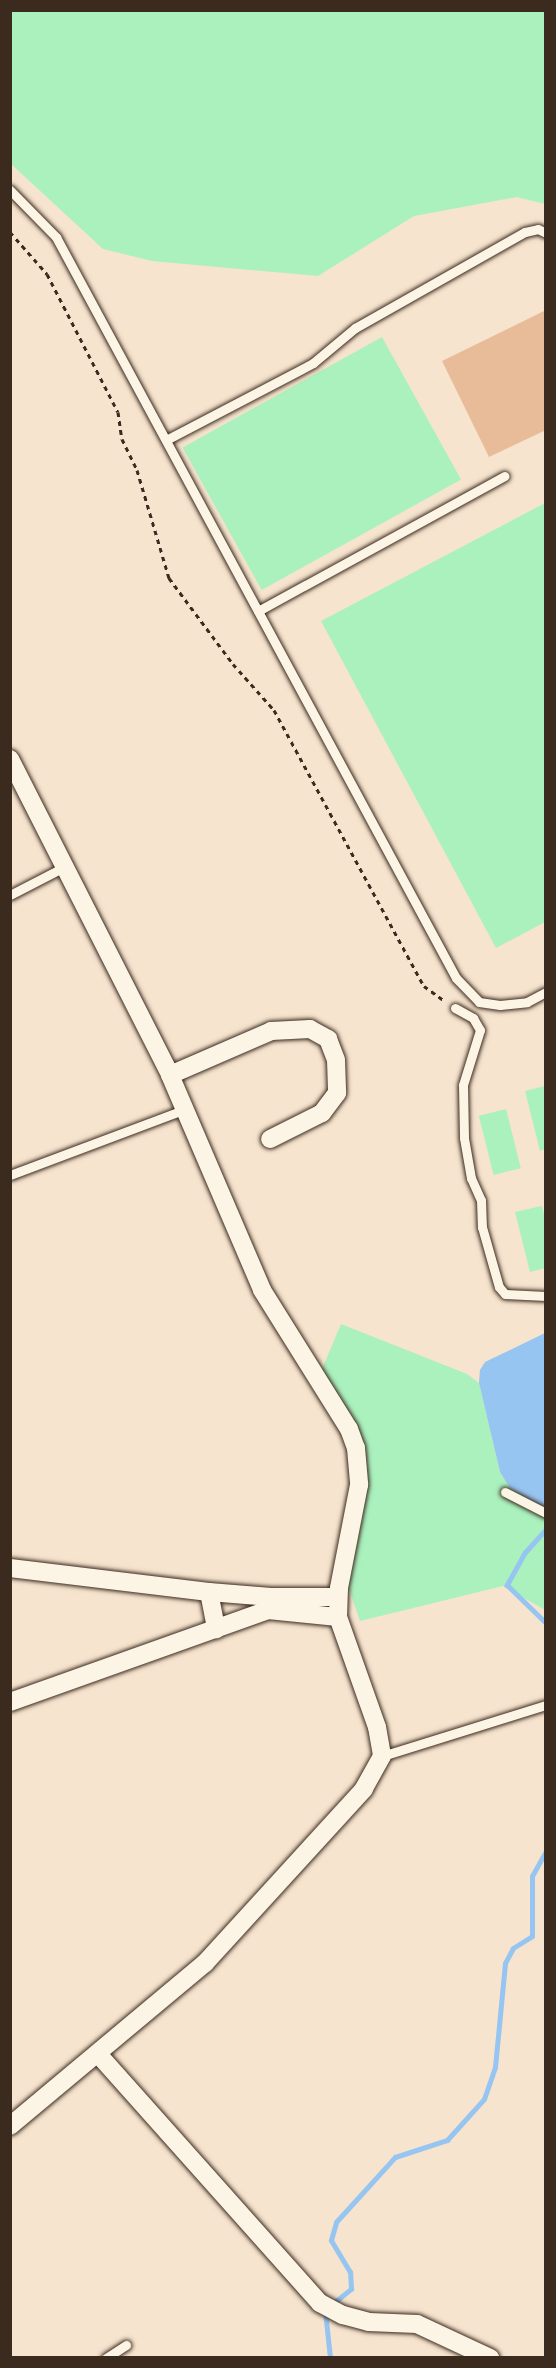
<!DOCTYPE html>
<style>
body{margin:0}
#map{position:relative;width:556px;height:2368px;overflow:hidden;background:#f6e4ce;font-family:Kalam,sans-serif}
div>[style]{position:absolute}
.green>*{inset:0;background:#aaf1be;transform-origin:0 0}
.water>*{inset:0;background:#96c5f1}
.stream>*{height:5px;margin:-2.5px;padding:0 2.5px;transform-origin:2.5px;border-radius:2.5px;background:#96c5f1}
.building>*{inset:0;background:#e9bc99}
.path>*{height:3px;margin-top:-1.5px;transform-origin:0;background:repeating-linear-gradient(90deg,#3b2a1e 0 4.5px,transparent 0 9px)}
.roads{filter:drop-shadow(0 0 2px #3b2a1e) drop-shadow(0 0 2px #3b2a1e)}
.service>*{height:9px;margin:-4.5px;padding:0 4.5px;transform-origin:4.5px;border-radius:4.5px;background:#fcf5e5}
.minor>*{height:18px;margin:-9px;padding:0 9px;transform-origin:9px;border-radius:9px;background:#fcf5e5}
span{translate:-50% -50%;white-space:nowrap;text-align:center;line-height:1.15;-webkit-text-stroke:5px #fcf5e5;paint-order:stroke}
.frame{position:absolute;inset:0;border:12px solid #3b2a1e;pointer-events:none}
</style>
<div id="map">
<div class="green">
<i style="clip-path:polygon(10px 11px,545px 11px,545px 204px,517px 197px,414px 216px,318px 276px,152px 261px,103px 249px,11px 164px)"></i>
<i style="left:382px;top:337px;width:163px;height:228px;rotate:61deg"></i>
<i style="clip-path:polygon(545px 503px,545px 922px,496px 948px,321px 621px)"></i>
<i style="clip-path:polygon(545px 1086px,545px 1149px,540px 1151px,525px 1091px)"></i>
<i style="left:506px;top:1109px;width:61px;height:28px;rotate:76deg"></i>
<i style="clip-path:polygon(542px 1206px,545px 1219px,545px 1268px,530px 1272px,515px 1212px)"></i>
<i style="clip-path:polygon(341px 1324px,467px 1374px,479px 1383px,500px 1472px,545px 1510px,545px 1610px,503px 1586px,360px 1621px,345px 1577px,360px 1480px,322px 1369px)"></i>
</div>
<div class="water">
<i style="clip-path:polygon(545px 1333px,545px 1510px,510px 1488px,500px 1472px,479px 1383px,480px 1370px,485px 1362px)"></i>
</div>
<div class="stream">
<i style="left:546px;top:1529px;width:31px;rotate:132deg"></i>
<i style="left:525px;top:1552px;width:38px;rotate:119deg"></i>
<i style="left:507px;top:1585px;width:54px;rotate:44.3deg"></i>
<i style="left:331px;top:2305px;width:26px;rotate:-39deg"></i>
<i style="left:351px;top:2289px;width:17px;rotate:-93deg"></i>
<i style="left:350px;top:2272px;width:37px;rotate:-121deg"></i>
<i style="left:331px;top:2240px;width:19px;rotate:-74deg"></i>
<i style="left:336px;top:2222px;width:88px;rotate:-47.8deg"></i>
<i style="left:395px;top:2157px;width:55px;rotate:-18.1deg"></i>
<i style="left:447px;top:2140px;width:55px;rotate:-47.9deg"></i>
<i style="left:484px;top:2099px;width:34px;rotate:-71deg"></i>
<i style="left:495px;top:2067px;width:104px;rotate:-84.5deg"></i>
<i style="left:505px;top:1963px;width:17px;rotate:-62deg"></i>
<i style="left:513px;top:1948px;width:22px;rotate:-32deg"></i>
<i style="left:532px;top:1936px;width:60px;rotate:-90deg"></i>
<i style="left:532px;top:1876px;width:29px;rotate:-61deg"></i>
<i style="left:325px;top:2311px;width:47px;rotate:83.9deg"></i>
</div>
<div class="building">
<i style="clip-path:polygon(546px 310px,546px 430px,489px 457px,442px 361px)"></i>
</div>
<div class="path">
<i style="left:10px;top:232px;width:56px;rotate:48.6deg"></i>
<i style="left:47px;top:274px;width:155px;rotate:62.8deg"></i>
<i style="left:118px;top:412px;width:27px;rotate:82deg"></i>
<i style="left:122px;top:439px;width:34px;rotate:64deg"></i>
<i style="left:137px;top:470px;width:113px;rotate:73.5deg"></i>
<i style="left:169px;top:578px;width:107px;rotate:53.3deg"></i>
<i style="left:233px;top:664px;width:62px;rotate:48.3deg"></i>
<i style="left:274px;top:710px;width:314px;rotate:61.5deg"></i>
<i style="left:424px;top:986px;width:26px;rotate:36deg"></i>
</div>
<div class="roads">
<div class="service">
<i style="left:10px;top:190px;width:66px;rotate:45.6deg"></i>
<i style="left:56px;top:237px;width:842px;rotate:61.64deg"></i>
<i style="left:456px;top:978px;width:33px;rotate:46deg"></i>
<i style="left:479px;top:1002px;width:21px;rotate:8deg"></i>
<i style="left:500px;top:1005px;width:27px;rotate:-6deg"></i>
<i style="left:527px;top:1002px;width:21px;rotate:-28deg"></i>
<i style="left:166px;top:440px;width:166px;rotate:-27.6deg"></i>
<i style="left:313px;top:363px;width:55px;rotate:-39.8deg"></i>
<i style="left:355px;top:328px;width:195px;rotate:-29.5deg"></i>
<i style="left:525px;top:232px;width:13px;rotate:-13deg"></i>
<i style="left:538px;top:229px;width:9px;rotate:27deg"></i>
<i style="left:258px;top:611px;width:281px;rotate:-28.7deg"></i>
<i style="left:10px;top:895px;width:63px;rotate:-27.4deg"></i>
<i style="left:455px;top:1008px;width:21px;rotate:29deg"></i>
<i style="left:473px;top:1018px;width:14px;rotate:60deg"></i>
<i style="left:480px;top:1030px;width:58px;rotate:107.2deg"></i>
<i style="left:463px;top:1085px;width:53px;rotate:88.9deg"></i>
<i style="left:464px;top:1138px;width:41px;rotate:80.1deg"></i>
<i style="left:471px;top:1178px;width:24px;rotate:66deg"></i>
<i style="left:481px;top:1200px;width:27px;rotate:88deg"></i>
<i style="left:482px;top:1227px;width:62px;rotate:74.2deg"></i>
<i style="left:499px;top:1287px;width:9px;rotate:49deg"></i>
<i style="left:505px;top:1294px;width:41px;rotate:2.8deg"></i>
<i style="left:10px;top:1175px;width:188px;rotate:-20.6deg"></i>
<i style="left:505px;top:1492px;width:46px;rotate:27.1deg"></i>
<i style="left:382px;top:1756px;width:172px;rotate:-17.3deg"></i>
<i style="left:106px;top:2358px;width:24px;rotate:-33deg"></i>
</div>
<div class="minor">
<i style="left:10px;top:759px;width:354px;rotate:63.1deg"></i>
<i style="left:170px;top:1075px;width:234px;rotate:66.8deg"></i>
<i style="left:262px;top:1290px;width:164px;rotate:58deg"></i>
<i style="left:349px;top:1429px;width:20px;rotate:70deg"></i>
<i style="left:356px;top:1448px;width:37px;rotate:85deg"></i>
<i style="left:359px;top:1485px;width:105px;rotate:101deg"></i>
<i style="left:339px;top:1588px;width:29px;rotate:92deg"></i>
<i style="left:338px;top:1617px;width:117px;rotate:70.5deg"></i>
<i style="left:377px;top:1727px;width:29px;rotate:80deg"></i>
<i style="left:382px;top:1756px;width:38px;rotate:119deg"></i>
<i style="left:364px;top:1789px;width:236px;rotate:132.4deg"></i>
<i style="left:205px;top:1963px;width:254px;rotate:140.1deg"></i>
<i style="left:170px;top:1075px;width:110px;rotate:-23.5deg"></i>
<i style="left:271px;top:1031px;width:39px;rotate:-3deg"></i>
<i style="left:310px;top:1029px;width:21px;rotate:29deg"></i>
<i style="left:328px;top:1039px;width:22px;rotate:69deg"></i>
<i style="left:336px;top:1060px;width:33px;rotate:88deg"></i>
<i style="left:337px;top:1093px;width:25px;rotate:127deg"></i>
<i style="left:322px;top:1113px;width:58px;rotate:153.4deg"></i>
<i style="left:10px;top:1568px;width:200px;rotate:6.9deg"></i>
<i style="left:209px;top:1592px;width:62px;rotate:4.6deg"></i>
<i style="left:271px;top:1597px;width:67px"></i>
<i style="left:209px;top:1592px;width:38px;rotate:79deg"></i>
<i style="left:10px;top:1702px;width:274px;rotate:-19.6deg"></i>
<i style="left:268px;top:1610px;width:70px;rotate:5.7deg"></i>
<i style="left:98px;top:2054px;width:334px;rotate:48.3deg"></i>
<i style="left:320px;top:2303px;width:26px;rotate:28deg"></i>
<i style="left:343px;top:2315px;width:27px;rotate:15deg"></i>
<i style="left:369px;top:2322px;width:48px;rotate:2.4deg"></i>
<i style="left:417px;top:2324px;width:81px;rotate:25deg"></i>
</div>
</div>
<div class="frame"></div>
</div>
